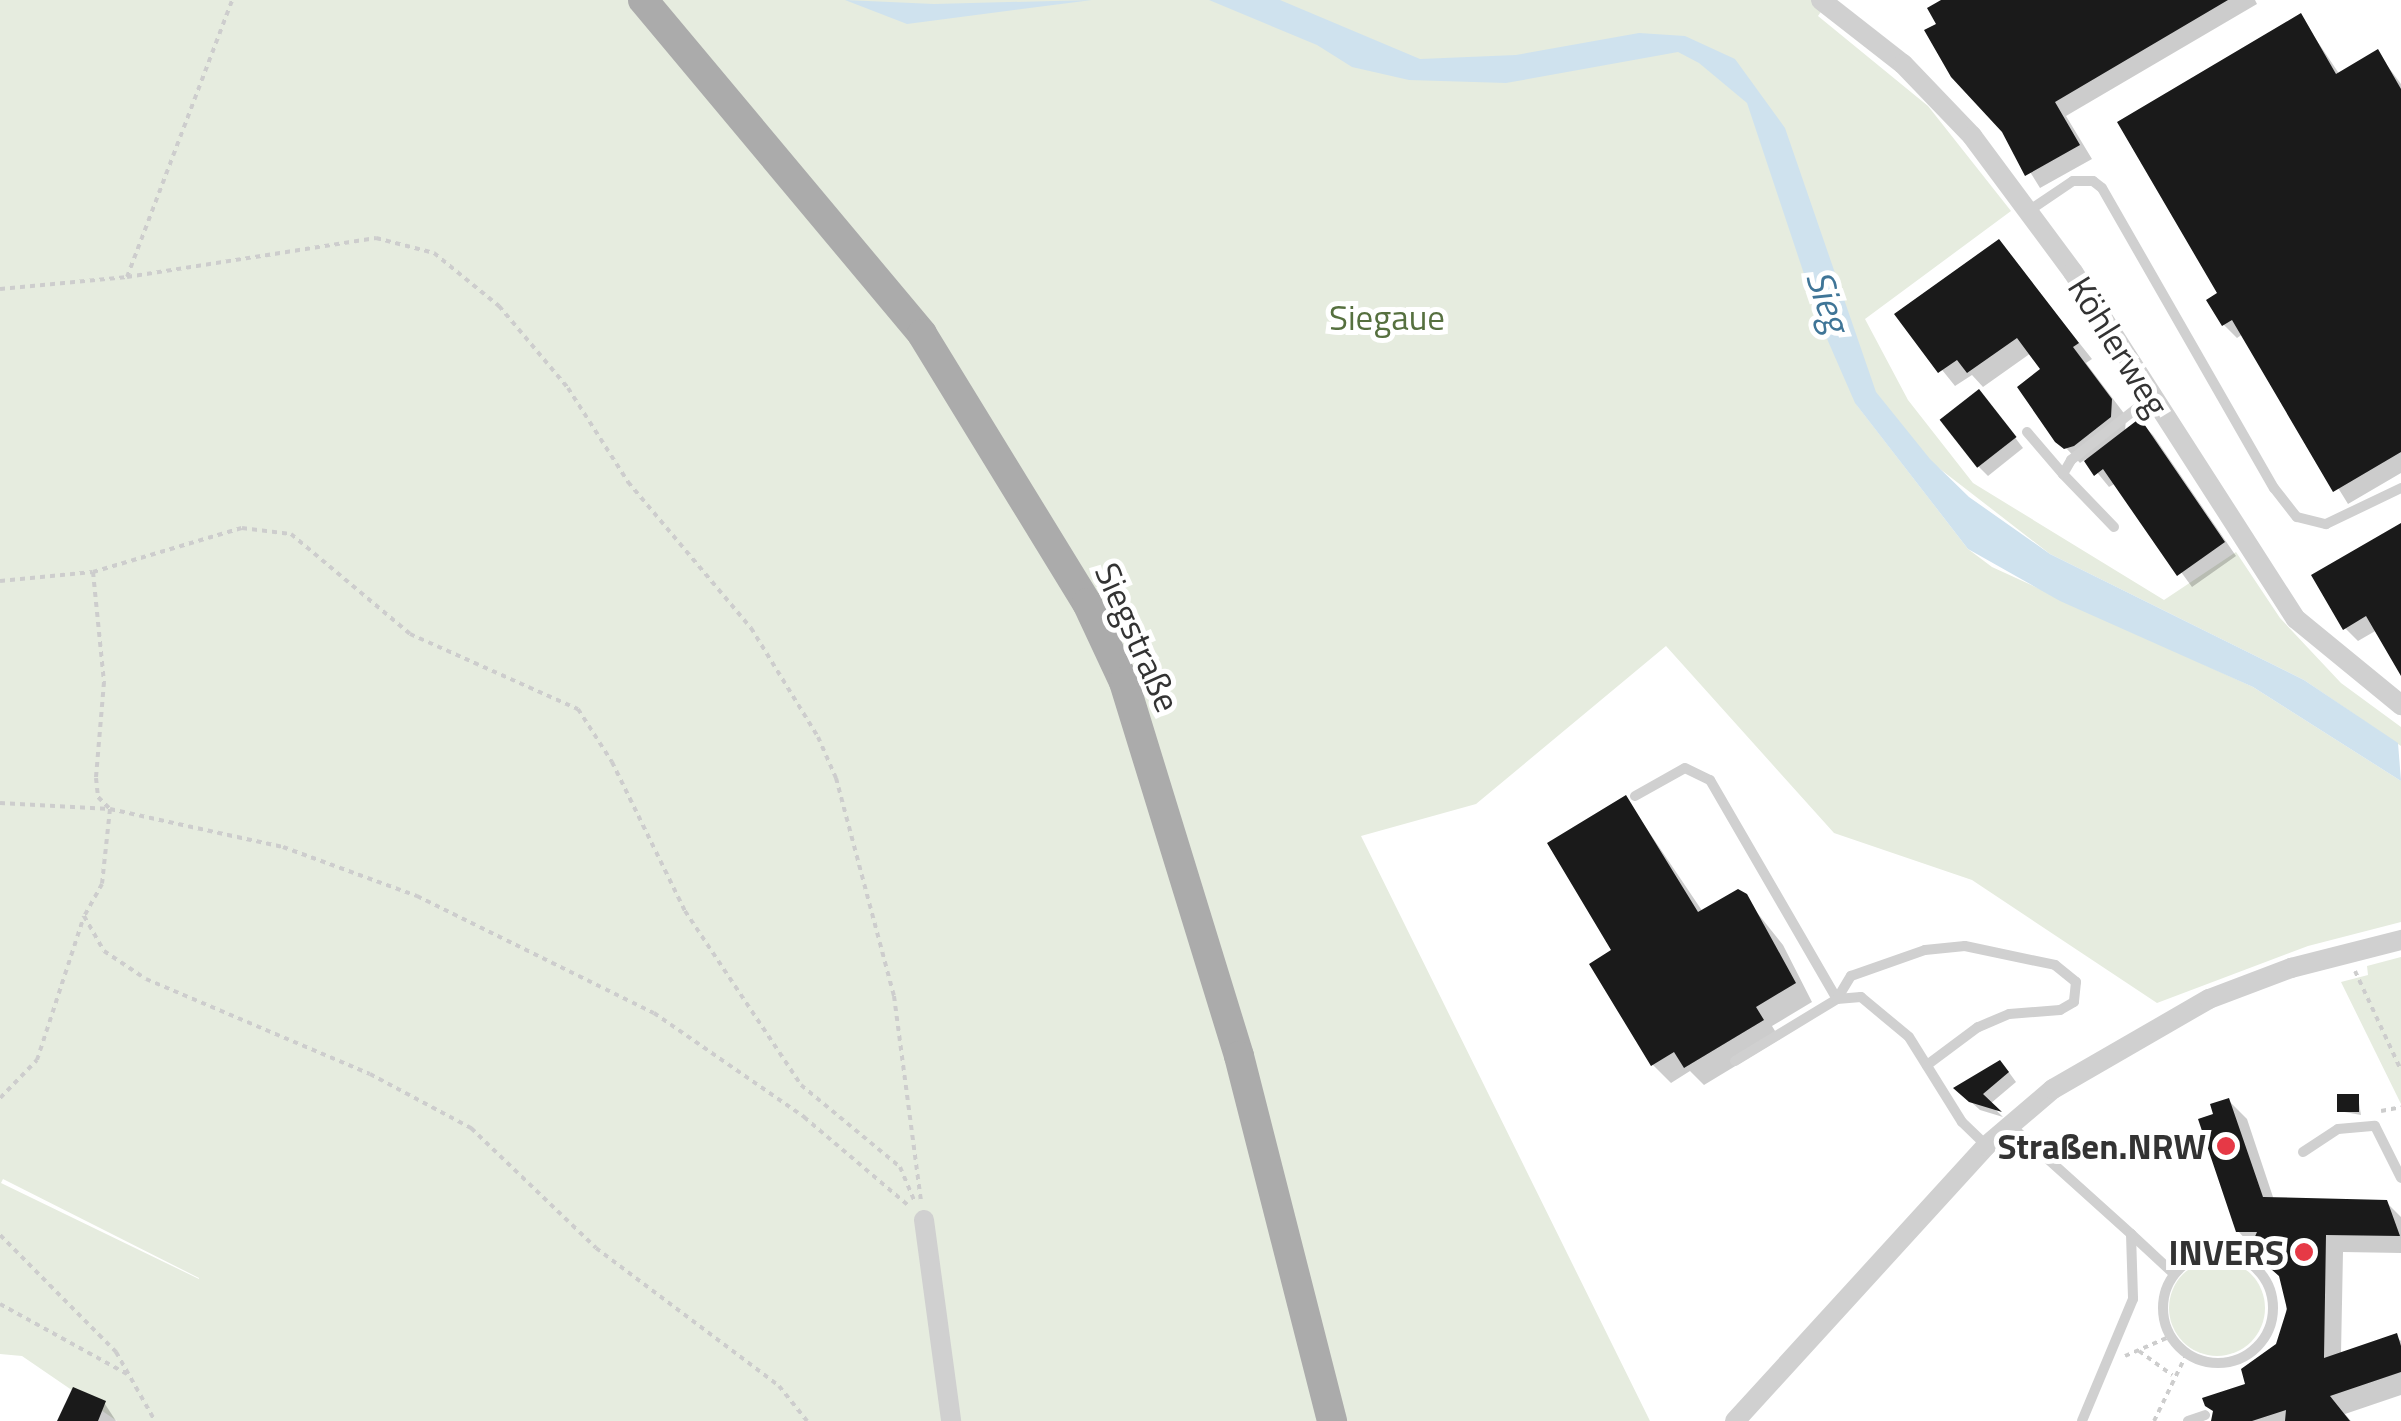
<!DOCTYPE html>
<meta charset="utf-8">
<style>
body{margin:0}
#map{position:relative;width:2401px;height:1421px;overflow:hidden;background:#fff;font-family:"Titillium Web",sans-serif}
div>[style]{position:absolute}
.green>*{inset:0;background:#e6ecdf}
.round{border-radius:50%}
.water>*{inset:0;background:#cfe2ee}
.shadow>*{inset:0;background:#0003}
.building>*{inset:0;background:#1a1a1a;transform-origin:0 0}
.path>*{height:4px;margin-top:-2px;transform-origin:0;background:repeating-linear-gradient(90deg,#cdcdcd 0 5px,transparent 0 10px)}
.lane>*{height:10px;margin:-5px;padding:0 5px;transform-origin:5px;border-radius:5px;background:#d0d0d0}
.lane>.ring{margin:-5px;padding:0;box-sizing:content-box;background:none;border:10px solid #d0d0d0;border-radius:50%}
.street>*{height:20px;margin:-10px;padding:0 10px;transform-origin:10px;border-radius:10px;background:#d0d0d0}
.primary>*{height:30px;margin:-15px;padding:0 15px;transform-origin:15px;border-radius:15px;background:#ababab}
.dots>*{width:28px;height:28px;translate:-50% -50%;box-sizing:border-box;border:5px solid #fff;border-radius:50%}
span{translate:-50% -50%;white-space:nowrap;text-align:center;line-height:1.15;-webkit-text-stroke:10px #fff;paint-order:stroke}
.park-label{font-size:35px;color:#56703f}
.street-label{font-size:35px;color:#333}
.poi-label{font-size:35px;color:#333;font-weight:700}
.right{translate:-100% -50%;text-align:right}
.water-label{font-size:38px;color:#3f7597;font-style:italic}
</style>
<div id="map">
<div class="green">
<i style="clip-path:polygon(evenodd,0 0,1829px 0,1818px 16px,1928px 106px,2011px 211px,1865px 319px,1908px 400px,1973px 483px,2164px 600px,2236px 552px,2280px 618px,2341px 683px,2401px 727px,2401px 746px,2304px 680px,2050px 554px,1856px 404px,1968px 549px,1992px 567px,2253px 687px,2401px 781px,2401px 922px,2308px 946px,2157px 1003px,1972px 880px,1834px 833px,1666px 646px,1476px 804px,1361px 836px,1650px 1421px,117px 1421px,22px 1356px,0 1354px,0 0,3px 1179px,199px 1278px,199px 1279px,1px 1183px,3px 1179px)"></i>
<i style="clip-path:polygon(2401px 957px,2401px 1104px,2341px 982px,2368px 975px,2367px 966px)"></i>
<i class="round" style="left:2169px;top:1260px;width:96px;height:96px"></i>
</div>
<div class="water">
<i style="clip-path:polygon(845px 0,934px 4px,1092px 0,907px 24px)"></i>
<i style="clip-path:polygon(1209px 0,1280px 0,1420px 59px,1516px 55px,1639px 33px,1685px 36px,1735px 59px,1785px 128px,1876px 392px,1930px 459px,1969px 497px,2050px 554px,2304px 680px,2398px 743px,2401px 781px,2253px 687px,2060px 601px,1968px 549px,1855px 403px,1821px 325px,1747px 103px,1699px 63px,1678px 52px,1506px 83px,1409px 80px,1352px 67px,1317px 45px)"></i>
</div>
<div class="shadow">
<i style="clip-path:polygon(1953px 0,2255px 0,2257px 4px,2066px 116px,2092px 159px,2040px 188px,1939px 25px)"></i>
<i style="clip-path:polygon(2301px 17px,2340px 75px,2377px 52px,2401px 84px,2401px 473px,2348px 504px,2243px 334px,2237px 338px,2224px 325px,2221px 294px)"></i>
<i style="clip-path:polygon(1999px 242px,2092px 359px,2086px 363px,2126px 416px,2125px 433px,2140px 422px,2153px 435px,2236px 556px,2192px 587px,2116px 483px,2109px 487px,2086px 459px,2080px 463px,2066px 448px,2044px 370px,2031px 353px,1983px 387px,1972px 375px,1955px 386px,1898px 315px)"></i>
<i style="clip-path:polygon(1988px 402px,2023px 448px,1988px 476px,1978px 466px)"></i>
<i style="clip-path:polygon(2401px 525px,2401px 671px,2377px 630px,2358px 641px,2345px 628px)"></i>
<i style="clip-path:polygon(1626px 798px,1703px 912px,1755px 910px,1783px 945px,1812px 1002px,1772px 1026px,1780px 1039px,1704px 1085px,1690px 1071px,1671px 1083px,1653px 1065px,1615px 951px)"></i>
<i style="clip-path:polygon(2008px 1071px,2016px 1082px,1990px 1104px,2003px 1117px,1980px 1110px,1957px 1089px)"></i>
<i style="clip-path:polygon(2358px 1097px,2361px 1115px,2339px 1111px)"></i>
<i style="clip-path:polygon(2229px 1101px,2247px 1119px,2274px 1200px,2386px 1202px,2401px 1217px,2401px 1253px,2343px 1252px,2341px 1355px,2396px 1336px,2401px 1341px,2401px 1395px,2345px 1414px,2351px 1421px,2216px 1421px,2285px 1334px,2287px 1285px,2238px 1231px,2216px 1115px)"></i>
<i style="clip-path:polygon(105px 1404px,116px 1421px,60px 1421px)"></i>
</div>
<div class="building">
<i style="clip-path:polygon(1941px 0,2228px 0,2055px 102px,2080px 145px,2025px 176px,2002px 132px,1951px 77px,1924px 30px,1936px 24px,1927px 8px)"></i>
<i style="clip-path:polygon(2301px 13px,2336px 74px,2378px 49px,2401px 89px,2401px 452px,2333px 492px,2232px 320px,2222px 326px,2206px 300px,2217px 293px,2117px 122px)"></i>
<i style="clip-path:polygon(1999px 239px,2079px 343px,2073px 347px,2112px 399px,2111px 417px,2074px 446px,2064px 449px,2055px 442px,2017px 387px,2040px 369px,2017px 338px,1967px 373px,1957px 360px,1938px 373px,1894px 314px)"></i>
<i style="left:1979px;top:389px;width:61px;height:50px;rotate:52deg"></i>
<i style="clip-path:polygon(2140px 418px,2225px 542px,2177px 576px,2103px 469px,2094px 476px,2084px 461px)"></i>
<i style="clip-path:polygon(2401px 523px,2401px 676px,2366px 616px,2343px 630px,2311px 575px)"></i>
<i style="clip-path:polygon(1626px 795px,1698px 912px,1738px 889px,1747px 894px,1796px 983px,1756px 1007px,1764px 1020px,1684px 1068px,1674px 1052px,1651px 1066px,1589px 964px,1611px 950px,1547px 843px)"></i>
<i style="clip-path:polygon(2000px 1060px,2009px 1072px,1983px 1094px,2002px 1112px,1969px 1102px,1953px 1088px)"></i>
<i style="left:2337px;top:1094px;width:22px;height:18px"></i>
<i style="clip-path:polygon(2229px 1098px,2263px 1197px,2387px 1200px,2400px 1236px,2326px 1235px,2324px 1358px,2397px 1333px,2401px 1346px,2401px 1372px,2330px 1396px,2350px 1421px,2285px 1421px,2286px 1410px,2252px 1421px,2211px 1421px,2213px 1411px,2205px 1406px,2202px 1398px,2245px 1384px,2241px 1369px,2276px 1344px,2287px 1309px,2279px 1276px,2249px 1250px,2257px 1232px,2236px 1232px,2198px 1119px,2213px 1114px,2210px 1104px)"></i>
<i style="clip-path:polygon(73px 1387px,106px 1401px,98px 1421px,57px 1421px)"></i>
</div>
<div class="path">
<i style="left:127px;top:277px;width:296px;rotate:-69.2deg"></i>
<i style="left:0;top:289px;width:128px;rotate:-5.4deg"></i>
<i style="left:127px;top:277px;width:252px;rotate:-8.9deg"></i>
<i style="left:376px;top:238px;width:60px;rotate:14.5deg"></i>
<i style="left:434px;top:253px;width:84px;rotate:39.2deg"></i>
<i style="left:499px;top:306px;width:107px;rotate:49.9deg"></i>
<i style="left:568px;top:388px;width:112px;rotate:57.4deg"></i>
<i style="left:628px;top:482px;width:191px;rotate:49.9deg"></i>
<i style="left:751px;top:628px;width:128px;rotate:58.4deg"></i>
<i style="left:818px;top:737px;width:45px;rotate:66.3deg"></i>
<i style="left:836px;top:778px;width:226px;rotate:75.1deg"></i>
<i style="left:894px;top:996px;width:206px;rotate:82.5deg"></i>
<i style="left:93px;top:572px;width:111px;rotate:84.3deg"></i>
<i style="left:104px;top:682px;width:96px;rotate:94.8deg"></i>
<i style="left:96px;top:778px;width:19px;rotate:84deg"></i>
<i style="left:98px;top:797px;width:17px;rotate:45deg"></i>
<i style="left:110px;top:809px;width:75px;rotate:96.1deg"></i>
<i style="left:102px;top:884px;width:37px;rotate:119deg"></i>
<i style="left:84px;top:916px;width:40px;rotate:60.3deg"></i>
<i style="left:104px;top:951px;width:50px;rotate:33.7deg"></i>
<i style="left:146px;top:979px;width:243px;rotate:23deg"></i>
<i style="left:370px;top:1074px;width:115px;rotate:28.1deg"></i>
<i style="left:471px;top:1128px;width:173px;rotate:43.8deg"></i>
<i style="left:596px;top:1248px;width:229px;rotate:37deg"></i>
<i style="left:779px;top:1386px;width:45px;rotate:51.3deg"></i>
<i style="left:0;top:581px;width:93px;rotate:-5.5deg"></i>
<i style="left:93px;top:572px;width:155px;rotate:-16.5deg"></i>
<i style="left:242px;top:528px;width:49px;rotate:7deg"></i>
<i style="left:291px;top:534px;width:155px;rotate:40deg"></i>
<i style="left:410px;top:634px;width:184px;rotate:24.1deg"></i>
<i style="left:578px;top:709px;width:63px;rotate:57.3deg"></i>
<i style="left:612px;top:762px;width:166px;rotate:63.9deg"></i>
<i style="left:685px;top:911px;width:209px;rotate:56.3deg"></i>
<i style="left:801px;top:1085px;width:129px;rotate:39.6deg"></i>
<i style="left:900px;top:1167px;width:38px;rotate:67deg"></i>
<i style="left:0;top:803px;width:110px;rotate:3.1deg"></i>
<i style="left:110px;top:809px;width:177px;rotate:12.4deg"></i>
<i style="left:283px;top:847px;width:143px;rotate:20.1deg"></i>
<i style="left:417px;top:896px;width:264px;rotate:26.3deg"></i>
<i style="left:654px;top:1013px;width:183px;rotate:34.7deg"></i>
<i style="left:804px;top:1117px;width:138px;rotate:40.3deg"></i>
<i style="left:2355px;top:971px;width:109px;rotate:65.1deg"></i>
<i style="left:0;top:1098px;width:53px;rotate:-45.8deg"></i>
<i style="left:37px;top:1060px;width:151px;rotate:-71.9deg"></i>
<i style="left:2381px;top:1111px;width:20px;rotate:-11deg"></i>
<i style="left:0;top:1235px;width:165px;rotate:45.2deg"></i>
<i style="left:116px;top:1352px;width:79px;rotate:60.5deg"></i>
<i style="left:0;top:1304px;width:145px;rotate:28.9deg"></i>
<i style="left:2139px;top:1351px;width:41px;rotate:36deg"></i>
<i style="left:2125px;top:1356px;width:50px;rotate:-23.5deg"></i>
<i style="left:2154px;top:1421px;width:76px;rotate:-64.1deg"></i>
</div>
<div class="lane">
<i style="left:2030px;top:210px;width:52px;rotate:-34deg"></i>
<i style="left:2073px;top:181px;width:20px"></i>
<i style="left:2093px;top:181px;width:11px;rotate:38deg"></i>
<i style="left:2102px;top:188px;width:346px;rotate:60.2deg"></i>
<i style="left:2274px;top:488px;width:37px;rotate:52deg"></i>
<i style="left:2297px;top:517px;width:30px;rotate:14deg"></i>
<i style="left:2326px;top:524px;width:83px;rotate:-25.6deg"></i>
<i style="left:2027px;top:432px;width:55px;rotate:49.4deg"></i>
<i style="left:2114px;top:527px;width:74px;rotate:-133.9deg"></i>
<i style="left:2063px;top:474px;width:16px;rotate:-60deg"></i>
<i style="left:2071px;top:460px;width:102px;rotate:-38.2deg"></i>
<i style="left:1635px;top:796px;width:57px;rotate:-29.2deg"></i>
<i style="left:1685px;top:768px;width:28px;rotate:26deg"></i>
<i style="left:1710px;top:780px;width:253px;rotate:59.9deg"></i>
<i style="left:1837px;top:999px;width:27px;rotate:-59deg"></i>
<i style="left:1851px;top:976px;width:78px;rotate:-19.4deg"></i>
<i style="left:1925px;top:950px;width:40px;rotate:-5.7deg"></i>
<i style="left:1965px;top:946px;width:92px;rotate:11.9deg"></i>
<i style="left:2055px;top:965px;width:27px;rotate:39deg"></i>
<i style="left:2076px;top:982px;width:20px;rotate:96deg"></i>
<i style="left:2074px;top:1002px;width:16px;rotate:150deg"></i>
<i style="left:2060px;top:1010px;width:51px;rotate:175.5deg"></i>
<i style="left:2009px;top:1014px;width:34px;rotate:157deg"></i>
<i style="left:1978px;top:1027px;width:64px;rotate:143.3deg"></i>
<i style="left:1735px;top:1061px;width:119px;rotate:-31.3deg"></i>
<i style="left:1837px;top:999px;width:24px;rotate:-5deg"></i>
<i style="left:1861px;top:997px;width:62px;rotate:39.8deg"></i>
<i style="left:1909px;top:1037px;width:100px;rotate:58.1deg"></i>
<i style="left:1962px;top:1122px;width:33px;rotate:44deg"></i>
<i style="left:2010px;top:1125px;width:163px;rotate:42deg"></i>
<i style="left:2131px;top:1234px;width:65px;rotate:88.2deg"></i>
<i style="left:2133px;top:1299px;width:132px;rotate:112.7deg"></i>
<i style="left:2303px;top:1152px;width:42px;rotate:-33.3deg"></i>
<i style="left:2338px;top:1129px;width:37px;rotate:-5deg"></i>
<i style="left:2375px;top:1126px;width:58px;rotate:63.4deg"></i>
<i style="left:2131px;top:1234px;width:59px;rotate:42.9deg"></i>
<i class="ring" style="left:2163px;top:1253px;width:100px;height:100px"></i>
<i style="left:2188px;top:1421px;width:18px;rotate:-19deg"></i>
</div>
<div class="street">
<i style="left:1821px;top:0;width:104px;rotate:38deg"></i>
<i style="left:1903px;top:64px;width:100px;rotate:46.2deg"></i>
<i style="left:1972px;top:136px;width:169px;rotate:53.4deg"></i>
<i style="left:2073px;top:272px;width:412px;rotate:57.3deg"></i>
<i style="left:2296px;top:619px;width:136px;rotate:39.3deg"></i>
<i style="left:924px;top:1220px;width:203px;rotate:82.3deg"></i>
<i style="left:1735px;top:1421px;width:372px;rotate:-47.6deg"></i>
<i style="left:1986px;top:1146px;width:88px;rotate:-40.4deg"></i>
<i style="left:2053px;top:1089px;width:180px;rotate:-30deg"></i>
<i style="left:2209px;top:999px;width:88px;rotate:-20.7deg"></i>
<i style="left:2291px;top:968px;width:114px;rotate:-14.3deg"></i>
</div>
<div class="primary">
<i style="left:643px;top:0;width:435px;rotate:50.1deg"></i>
<i style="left:922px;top:334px;width:316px;rotate:58.5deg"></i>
<i style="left:1087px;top:603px;width:87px;rotate:64.9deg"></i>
<i style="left:1124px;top:682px;width:391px;rotate:72.9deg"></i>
<i style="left:1239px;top:1056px;width:377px;rotate:75.7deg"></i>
</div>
<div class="dots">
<i style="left:2226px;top:1146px;background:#e63946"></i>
<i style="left:2304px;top:1252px;background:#e63946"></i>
</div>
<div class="park-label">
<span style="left:1387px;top:317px">Siegaue</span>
</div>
<div class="street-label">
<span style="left:2119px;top:346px;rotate:58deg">Köhlerweg</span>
<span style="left:1138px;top:637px;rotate:66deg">Siegstraße</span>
</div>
<div class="poi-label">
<span class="right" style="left:2206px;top:1146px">Straßen.NRW</span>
<span class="right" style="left:2284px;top:1252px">INVERS</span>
</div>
<div class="water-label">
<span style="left:1828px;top:301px;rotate:71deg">Sieg</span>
</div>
</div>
